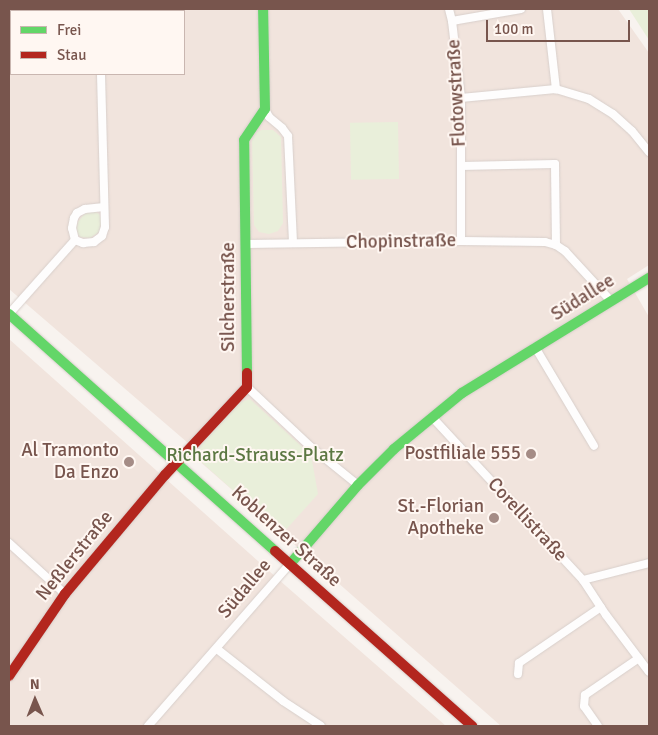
<!DOCTYPE html>
<meta charset="utf-8">
<style>
body{margin:0}
#map{position:relative;width:658px;height:735px;overflow:hidden;background:#f8f3ef;font-family:Signika,sans-serif}
div>[style]{position:absolute}
.residential>*{inset:0;background:#f1e4dd}
.green>*{inset:0;background:#e9efda;transform-origin:0 0}
.roads{filter:drop-shadow(0 0 1px #d8cfcb) drop-shadow(0 0 1px #d8cfcb)}
.street>*{height:8px;margin:-4px;padding:0 4px;transform-origin:4px;border-radius:4px;background:#fefdfd}
.fast>*{height:10px;margin:-5px;padding:0 5px;transform-origin:5px;border-radius:5px;background:#63d668}
.jam>*{height:10px;margin:-5px;padding:0 5px;transform-origin:5px;border-radius:5px;background:#b3261e}
.dots>*{width:14px;height:14px;translate:-50% -50%;box-sizing:border-box;border:2px solid #fff7f2;border-radius:50%}
span{translate:-50% -50%;white-space:nowrap;text-align:center;line-height:1.15;-webkit-text-stroke:4px #fff7f2;paint-order:stroke}
.street-label{font-size:19px;color:#78554d}
.poi-label{font-size:19px;color:#78554d}
.right{translate:-100% -50%;text-align:right}
.park-label{font-size:19px;color:#5c7742}
.frame{position:absolute;inset:0;border:10px solid #78554d;pointer-events:none}
.legend{position:absolute;left:10px;top:10px;width:175px;height:65px;box-sizing:border-box;background:#fff7f2;border:1px solid #c9b6b0;margin:0;padding:6px 9px;list-style:none;font-size:15px;color:#78554d}
.legend li{display:flex;align-items:center;gap:10px;height:25px}
.legend b{width:25px;border:1px solid #c9b6b0}
.north{position:absolute;left:10px;top:675px;width:50px;height:50px;-webkit-text-stroke:4px #fff7f2;paint-order:stroke;rotate:359deg;font-size:14px;font-weight:700;line-height:20px;text-align:center;color:#78554d}
.north::after{content:'';display:block;margin:auto;width:18px;height:22px;background:#78554d;clip-path:polygon(50% 0,100% 100%,50% 72%,0 100%)}
.scale{position:absolute;left:486px;top:20px;width:144px;height:22px;box-sizing:border-box;border:2px solid #78554d;border-top:0;padding-left:6px;font-size:15px;line-height:18px;white-space:nowrap;color:#78554d;-webkit-text-stroke:4px #fff7f2;paint-order:stroke}
</style>
<div id="map">
<div class="residential">
<i style="clip-path:polygon(evenodd,9px 9px,618px 9px,649px 53px,649px 265px,627px 279px,649px 317px,649px 726px,501px 726px,197px 459px,188px 443px,9px 289px,9px 9px,11px 11px,184px 11px,184px 74px,11px 74px,11px 11px)"></i>
<i style="clip-path:polygon(9px 339px,278px 579px,446px 726px,9px 726px)"></i>
</div>
<div class="green">
<i style="clip-path:polygon(629px 9px,649px 9px,649px 40px)"></i>
<i style="left:398px;top:122px;width:57px;height:48px;rotate:89deg"></i>
<i style="clip-path:polygon(262px 130px,273px 130px,281px 137px,283px 223px,278px 231px,269px 234px,259px 232px,254px 225px,252px 141px,257px 132px)"></i>
<i style="clip-path:polygon(94px 211px,99px 214px,102px 220px,99px 232px,90px 238px,80px 237px,76px 231px,78px 222px,85px 213px)"></i>
<i style="clip-path:polygon(250px 399px,311px 455px,318px 494px,282px 534px,198px 459px,201px 445px,238px 403px)"></i>
</div>
<div class="roads">
<div class="street">
<i style="left:100px;top:9px;width:2px;rotate:90deg"></i>
<i style="left:449px;top:9px;width:12px;rotate:76deg"></i>
<i style="left:452px;top:21px;width:78px;rotate:83.3deg"></i>
<i style="left:461px;top:98px;width:143px;rotate:90deg"></i>
<i style="left:547px;top:9px;width:81px;rotate:83.6deg"></i>
<i style="left:452px;top:21px;width:70px;rotate:-9.9deg"></i>
<i style="left:461px;top:98px;width:95px;rotate:-5.4deg"></i>
<i style="left:556px;top:89px;width:34px;rotate:17deg"></i>
<i style="left:589px;top:99px;width:28px;rotate:32deg"></i>
<i style="left:613px;top:114px;width:25px;rotate:42deg"></i>
<i style="left:632px;top:131px;width:27px;rotate:51deg"></i>
<i style="left:265px;top:109px;width:9px;rotate:63deg"></i>
<i style="left:269px;top:117px;width:17px;rotate:40deg"></i>
<i style="left:282px;top:128px;width:10px;rotate:53deg"></i>
<i style="left:288px;top:136px;width:107px;rotate:87.3deg"></i>
<i style="left:461px;top:166px;width:94px;rotate:-1.2deg"></i>
<i style="left:555px;top:164px;width:81px;rotate:89.3deg"></i>
<i style="left:75px;top:240px;width:9px;rotate:21deg"></i>
<i style="left:83px;top:243px;width:11px;rotate:-5deg"></i>
<i style="left:94px;top:242px;width:10px;rotate:-37deg"></i>
<i style="left:102px;top:236px;width:9px;rotate:-72deg"></i>
<i style="left:105px;top:227px;width:153px;rotate:-91.5deg"></i>
<i style="left:75px;top:240px;width:12px;rotate:-104deg"></i>
<i style="left:72px;top:228px;width:10px;rotate:-79deg"></i>
<i style="left:74px;top:218px;width:6px;rotate:-59deg"></i>
<i style="left:77px;top:213px;width:9px;rotate:-27deg"></i>
<i style="left:85px;top:209px;width:19px;rotate:-6deg"></i>
<i style="left:246px;top:244px;width:215px;rotate:-0.8deg"></i>
<i style="left:461px;top:241px;width:84px;rotate:0.7deg"></i>
<i style="left:545px;top:242px;width:11px;rotate:15deg"></i>
<i style="left:556px;top:245px;width:11px;rotate:34deg"></i>
<i style="left:565px;top:251px;width:68px;rotate:47.4deg"></i>
<i style="left:9px;top:314px;width:99px;rotate:-48.3deg"></i>
<i style="left:535px;top:347px;width:115px;rotate:59.2deg"></i>
<i style="left:247px;top:387px;width:88px;rotate:43.2deg"></i>
<i style="left:311px;top:447px;width:60px;rotate:39deg"></i>
<i style="left:432px;top:417px;width:222px;rotate:47.2deg"></i>
<i style="left:583px;top:580px;width:42px;rotate:56.7deg"></i>
<i style="left:606px;top:615px;width:71px;rotate:53deg"></i>
<i style="left:9px;top:543px;width:76px;rotate:42.3deg"></i>
<i style="left:583px;top:580px;width:68px;rotate:-14.4deg"></i>
<i style="left:217px;top:649px;width:84px;rotate:38.2deg"></i>
<i style="left:283px;top:701px;width:45px;rotate:33.3deg"></i>
<i style="left:518px;top:674px;width:11px;rotate:-85deg"></i>
<i style="left:519px;top:663px;width:99px;rotate:-34.3deg"></i>
<i style="left:148px;top:726px;width:215px;rotate:-48.8deg"></i>
<i style="left:598px;top:726px;width:24px;rotate:-125deg"></i>
<i style="left:584px;top:706px;width:11px;rotate:-85deg"></i>
<i style="left:585px;top:695px;width:65px;rotate:-34.4deg"></i>
</div>
<div class="fast">
<i style="left:9px;top:314px;width:356px;rotate:41.7deg"></i>
<i style="left:247px;top:373px;width:233px;rotate:-90.7deg"></i>
<i style="left:244px;top:140px;width:37px;rotate:-56deg"></i>
<i style="left:265px;top:109px;width:100px;rotate:-91.1deg"></i>
<i style="left:290px;top:564px;width:104px;rotate:-49.3deg"></i>
<i style="left:358px;top:485px;width:51px;rotate:-45deg"></i>
<i style="left:394px;top:449px;width:88px;rotate:-39.5deg"></i>
<i style="left:462px;top:393px;width:220px;rotate:-31.6deg"></i>
</div>
<div class="jam">
<i style="left:275px;top:551px;width:264px;rotate:41.6deg"></i>
<i style="left:9px;top:676px;width:99px;rotate:-55.7deg"></i>
<i style="left:65px;top:594px;width:155px;rotate:-50deg"></i>
<i style="left:165px;top:475px;width:120px;rotate:-47deg"></i>
<i style="left:247px;top:387px;width:14px;rotate:-90deg"></i>
</div>
</div>
<div class="dots">
<i style="left:531px;top:454px;background:#a58c86"></i>
<i style="left:129px;top:462px;background:#a58c86"></i>
<i style="left:494px;top:518px;background:#a58c86"></i>
</div>
<div class="street-label">
<span style="left:457px;top:93px;rotate:-93deg">Flotowstraße</span>
<span style="left:401px;top:242px;rotate:-1deg">Chopinstraße</span>
<span style="left:229px;top:297px;rotate:-90deg">Silcherstraße</span>
<span style="left:583px;top:298px;rotate:-32deg">Südallee</span>
<span style="left:527px;top:520px;rotate:47deg">Corellistraße</span>
<span style="left:286px;top:537px;rotate:42deg">Koblenzer Straße</span>
<span style="left:75px;top:556px;rotate:-51deg">Neßlerstraße</span>
<span style="left:245px;top:589px;rotate:-50deg">Südallee</span>
</div>
<div class="poi-label">
<span class="right" style="left:119px;top:462px">Al Tramonto<br>Da Enzo</span>
<span class="right" style="left:521px;top:454px">Postfiliale 555</span>
<span class="right" style="left:484px;top:518px">St.-Florian<br>Apotheke</span>
</div>
<div class="park-label">
<span style="left:255px;top:456px">Richard-Strauss-Platz</span>
</div>
<div class="frame"></div>
<ul class="legend">
<li><b style="height:6px;background:#63d668"></b>Frei</li>
<li><b style="height:6px;background:#b3261e"></b>Stau</li>
</ul>
<div class="north">N</div>
<div class="scale">100 m</div>
</div>
